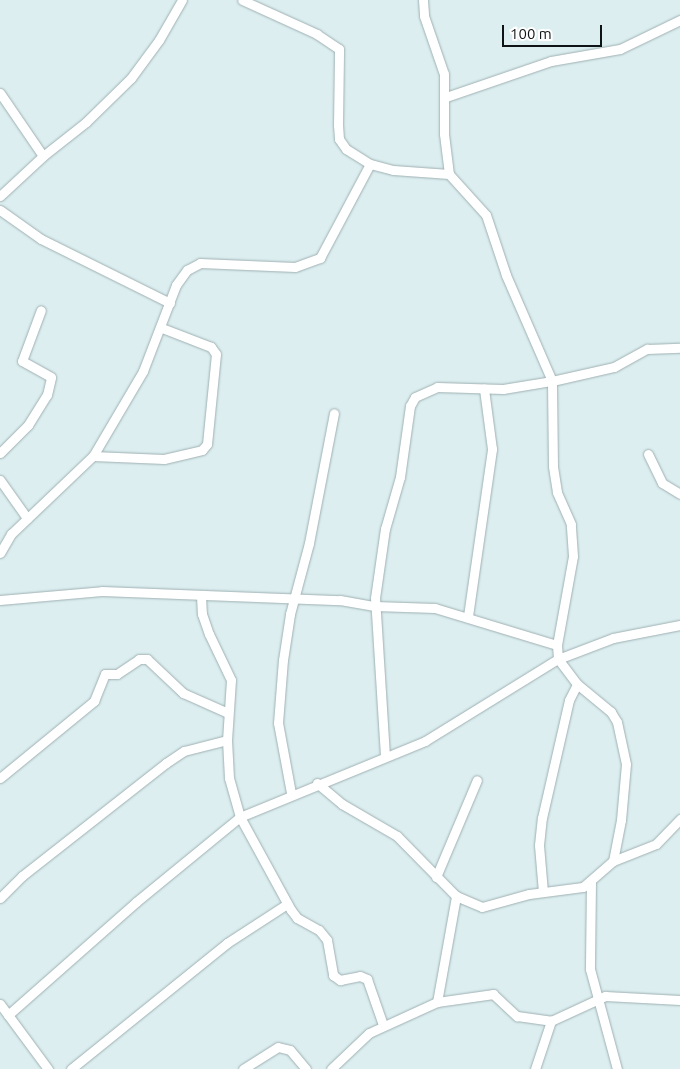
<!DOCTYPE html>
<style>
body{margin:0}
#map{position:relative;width:680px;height:1069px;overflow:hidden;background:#dceef0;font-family:Ubuntu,sans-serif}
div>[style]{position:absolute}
.roads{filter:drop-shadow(0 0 1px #9fb0b2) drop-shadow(0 0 1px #9fb0b2)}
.minor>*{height:9px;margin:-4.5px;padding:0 4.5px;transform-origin:4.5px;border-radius:4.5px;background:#fff}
span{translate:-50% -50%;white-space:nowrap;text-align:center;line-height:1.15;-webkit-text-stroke:4px #fff;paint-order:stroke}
.scale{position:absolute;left:502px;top:25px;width:100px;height:22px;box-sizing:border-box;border:2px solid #0e1415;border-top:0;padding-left:6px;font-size:15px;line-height:18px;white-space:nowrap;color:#0e1415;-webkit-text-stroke:4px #fff;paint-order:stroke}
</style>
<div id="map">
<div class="roads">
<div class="minor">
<i style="left:423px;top:0;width:16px;rotate:86deg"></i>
<i style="left:424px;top:16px;width:61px;rotate:71deg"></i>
<i style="left:444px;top:74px;width:60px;rotate:90deg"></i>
<i style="left:444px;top:134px;width:40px;rotate:82.9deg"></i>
<i style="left:0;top:93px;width:76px;rotate:55.7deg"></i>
<i style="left:446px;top:97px;width:111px;rotate:-18.9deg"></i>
<i style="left:551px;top:61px;width:70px;rotate:-9.9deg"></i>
<i style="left:620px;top:49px;width:67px;rotate:-25.8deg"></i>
<i style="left:0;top:196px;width:59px;rotate:-42.9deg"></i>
<i style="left:43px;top:156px;width:55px;rotate:-38.3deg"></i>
<i style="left:86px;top:122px;width:63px;rotate:-44.4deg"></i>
<i style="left:131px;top:78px;width:47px;rotate:-53.6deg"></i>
<i style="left:159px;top:40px;width:46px;rotate:-60.1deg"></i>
<i style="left:0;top:210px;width:50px;rotate:35.3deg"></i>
<i style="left:41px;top:239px;width:144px;rotate:26.4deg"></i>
<i style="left:0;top:453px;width:40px;rotate:-45deg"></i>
<i style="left:28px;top:425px;width:36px;rotate:-58deg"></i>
<i style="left:47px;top:395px;width:18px;rotate:-77deg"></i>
<i style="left:51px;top:377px;width:33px;rotate:-151deg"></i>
<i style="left:22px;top:361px;width:54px;rotate:-69.6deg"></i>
<i style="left:648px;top:454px;width:32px;rotate:64deg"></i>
<i style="left:662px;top:483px;width:21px;rotate:31deg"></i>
<i style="left:93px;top:456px;width:71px;rotate:2.4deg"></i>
<i style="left:164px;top:459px;width:39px;rotate:-13deg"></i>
<i style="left:202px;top:450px;width:8px;rotate:-50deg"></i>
<i style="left:207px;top:444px;width:90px;rotate:-84.3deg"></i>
<i style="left:216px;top:354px;width:9px;rotate:-126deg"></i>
<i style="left:211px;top:347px;width:53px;rotate:-158.8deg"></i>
<i style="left:0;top:480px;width:47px;rotate:54.6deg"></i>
<i style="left:0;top:553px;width:22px;rotate:-60deg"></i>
<i style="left:11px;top:534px;width:113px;rotate:-43.6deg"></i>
<i style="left:93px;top:456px;width:99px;rotate:-59.5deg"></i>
<i style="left:143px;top:371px;width:92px;rotate:-69deg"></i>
<i style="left:176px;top:285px;width:19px;rotate:-54deg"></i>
<i style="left:187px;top:270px;width:15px;rotate:-28deg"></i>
<i style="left:200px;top:263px;width:95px;rotate:2.4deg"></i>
<i style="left:295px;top:267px;width:27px;rotate:-20deg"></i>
<i style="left:320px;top:258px;width:106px;rotate:-62deg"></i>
<i style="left:201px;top:596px;width:18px;rotate:87deg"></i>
<i style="left:202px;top:614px;width:21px;rotate:71deg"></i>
<i style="left:209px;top:634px;width:51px;rotate:64.4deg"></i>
<i style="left:231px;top:680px;width:60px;rotate:93.8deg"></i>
<i style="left:227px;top:740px;width:38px;rotate:87deg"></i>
<i style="left:229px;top:778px;width:41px;rotate:74.2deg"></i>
<i style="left:240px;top:817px;width:106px;rotate:61.3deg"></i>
<i style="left:291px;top:910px;width:10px;rotate:53deg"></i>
<i style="left:297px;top:918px;width:25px;rotate:29deg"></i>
<i style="left:319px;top:930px;width:13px;rotate:51deg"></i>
<i style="left:327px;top:940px;width:36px;rotate:80deg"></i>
<i style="left:333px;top:975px;width:9px;rotate:36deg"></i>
<i style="left:340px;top:980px;width:20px;rotate:-11deg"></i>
<i style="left:360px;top:976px;width:8px;rotate:23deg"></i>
<i style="left:367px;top:979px;width:49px;rotate:70.8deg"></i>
<i style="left:0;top:600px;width:102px;rotate:-5deg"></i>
<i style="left:102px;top:591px;width:238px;rotate:2.2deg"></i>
<i style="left:340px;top:600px;width:35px;rotate:10deg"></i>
<i style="left:374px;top:606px;width:61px;rotate:1.9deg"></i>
<i style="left:435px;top:608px;width:127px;rotate:16.9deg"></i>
<i style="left:468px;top:616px;width:169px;rotate:-81.8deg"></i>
<i style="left:492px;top:449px;width:61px;rotate:-97.6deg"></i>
<i style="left:385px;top:756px;width:158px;rotate:-93.6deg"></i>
<i style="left:375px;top:598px;width:70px;rotate:-81.8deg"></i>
<i style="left:385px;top:529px;width:54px;rotate:-73.9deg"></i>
<i style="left:400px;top:477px;width:72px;rotate:-82deg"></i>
<i style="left:410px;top:406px;width:10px;rotate:-61deg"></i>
<i style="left:415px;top:397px;width:24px;rotate:-24deg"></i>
<i style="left:437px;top:387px;width:66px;rotate:1.7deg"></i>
<i style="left:503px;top:389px;width:50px;rotate:-9.3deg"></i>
<i style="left:552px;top:381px;width:64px;rotate:-12.7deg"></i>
<i style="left:614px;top:367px;width:38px;rotate:-29deg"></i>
<i style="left:647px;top:349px;width:33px;rotate:-2deg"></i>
<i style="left:0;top:778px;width:122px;rotate:-39.3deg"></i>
<i style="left:94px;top:701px;width:29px;rotate:-68deg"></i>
<i style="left:105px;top:674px;width:12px"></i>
<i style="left:117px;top:674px;width:27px;rotate:-34deg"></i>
<i style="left:139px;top:659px;width:8px"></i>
<i style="left:147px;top:659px;width:50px;rotate:43.4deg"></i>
<i style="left:183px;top:693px;width:49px;rotate:24deg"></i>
<i style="left:317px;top:783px;width:33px;rotate:40deg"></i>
<i style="left:342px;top:804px;width:64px;rotate:30.2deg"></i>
<i style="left:397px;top:836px;width:84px;rotate:45.5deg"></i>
<i style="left:456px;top:896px;width:28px;rotate:23deg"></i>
<i style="left:482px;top:907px;width:49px;rotate:-15.5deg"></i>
<i style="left:529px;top:894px;width:54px;rotate:-7.4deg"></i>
<i style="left:583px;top:887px;width:40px;rotate:-41deg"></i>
<i style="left:613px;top:861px;width:46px;rotate:-21.6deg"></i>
<i style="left:656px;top:844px;width:35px;rotate:-46deg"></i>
<i style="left:291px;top:793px;width:71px;rotate:-100.5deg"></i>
<i style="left:278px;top:723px;width:63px;rotate:-85.5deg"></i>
<i style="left:283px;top:660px;width:47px;rotate:-81.3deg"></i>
<i style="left:290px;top:614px;width:73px;rotate:-75deg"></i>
<i style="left:309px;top:543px;width:132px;rotate:-79.1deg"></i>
<i style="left:613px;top:861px;width:42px;rotate:-79deg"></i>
<i style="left:621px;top:820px;width:56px;rotate:-84.9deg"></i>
<i style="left:626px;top:764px;width:43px;rotate:-102.1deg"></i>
<i style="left:617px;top:722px;width:12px;rotate:-121deg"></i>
<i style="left:611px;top:712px;width:44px;rotate:-140.5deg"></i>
<i style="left:577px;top:684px;width:31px;rotate:-127deg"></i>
<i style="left:558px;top:659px;width:59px;rotate:-20.9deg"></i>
<i style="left:613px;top:638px;width:68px;rotate:-11deg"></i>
<i style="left:436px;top:877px;width:105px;rotate:-67.1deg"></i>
<i style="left:591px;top:882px;width:87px;rotate:90.7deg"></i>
<i style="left:590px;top:969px;width:104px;rotate:74.9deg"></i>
<i style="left:543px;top:892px;width:47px;rotate:-94.9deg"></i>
<i style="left:539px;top:845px;width:27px;rotate:-84deg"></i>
<i style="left:542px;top:818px;width:121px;rotate:-77.1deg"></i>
<i style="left:569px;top:700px;width:18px;rotate:-63deg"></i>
<i style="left:0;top:898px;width:31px;rotate:-45deg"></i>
<i style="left:22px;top:876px;width:183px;rotate:-38.1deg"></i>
<i style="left:166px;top:763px;width:22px;rotate:-34deg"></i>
<i style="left:184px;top:751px;width:44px;rotate:-14.3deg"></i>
<i style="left:437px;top:1002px;width:108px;rotate:-79.8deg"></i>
<i style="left:0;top:1004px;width:81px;rotate:53.6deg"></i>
<i style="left:8px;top:1015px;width:171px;rotate:-41.4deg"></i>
<i style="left:136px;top:902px;width:134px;rotate:-39.3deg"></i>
<i style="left:240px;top:817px;width:200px;rotate:-22.3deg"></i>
<i style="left:425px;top:741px;width:156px;rotate:-31.7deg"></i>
<i style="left:558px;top:659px;width:14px;rotate:-94deg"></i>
<i style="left:557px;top:645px;width:90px;rotate:-79.8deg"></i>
<i style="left:573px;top:556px;width:32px;rotate:-94deg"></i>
<i style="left:571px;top:524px;width:35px;rotate:-114deg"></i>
<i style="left:557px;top:492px;width:26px;rotate:-99deg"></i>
<i style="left:553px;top:466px;width:85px;rotate:-90.7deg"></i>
<i style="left:552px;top:381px;width:116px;rotate:-113.5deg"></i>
<i style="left:506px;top:275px;width:63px;rotate:-108.4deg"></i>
<i style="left:486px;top:215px;width:55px;rotate:-132.1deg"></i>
<i style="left:449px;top:174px;width:56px;rotate:-175.9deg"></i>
<i style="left:393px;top:170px;width:24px;rotate:-165deg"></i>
<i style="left:370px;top:164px;width:28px;rotate:-148deg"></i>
<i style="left:346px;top:149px;width:12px;rotate:-125deg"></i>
<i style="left:339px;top:139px;width:14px;rotate:-94deg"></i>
<i style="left:338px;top:125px;width:76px;rotate:-89.2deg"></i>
<i style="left:339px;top:49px;width:27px;rotate:-146deg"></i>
<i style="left:317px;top:34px;width:82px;rotate:-155.6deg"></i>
<i style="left:71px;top:1069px;width:201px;rotate:-38.9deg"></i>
<i style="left:227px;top:943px;width:72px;rotate:-33deg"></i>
<i style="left:243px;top:1069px;width:41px;rotate:-32.2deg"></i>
<i style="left:278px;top:1047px;width:12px;rotate:14deg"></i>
<i style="left:290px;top:1050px;width:25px;rotate:50deg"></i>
<i style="left:331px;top:1069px;width:52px;rotate:-43.5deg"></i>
<i style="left:369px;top:1033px;width:75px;rotate:-24.5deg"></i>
<i style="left:437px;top:1002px;width:57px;rotate:-8.1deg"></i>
<i style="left:493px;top:994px;width:33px;rotate:43deg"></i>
<i style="left:517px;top:1016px;width:34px;rotate:8deg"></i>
<i style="left:551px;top:1021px;width:60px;rotate:-24.8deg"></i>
<i style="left:605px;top:996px;width:75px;rotate:3.1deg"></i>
<i style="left:535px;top:1069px;width:51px;rotate:-71.6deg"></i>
</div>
</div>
<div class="scale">100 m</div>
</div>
